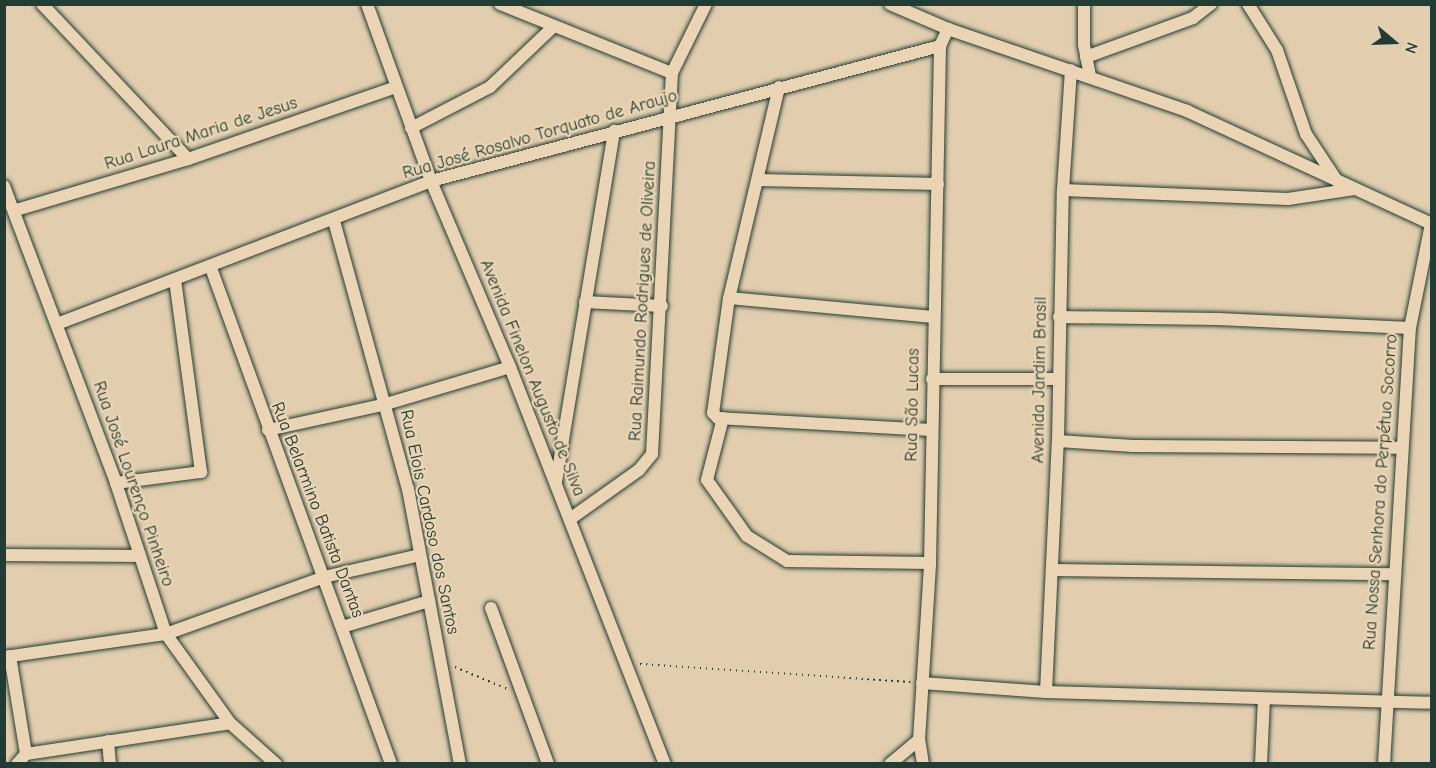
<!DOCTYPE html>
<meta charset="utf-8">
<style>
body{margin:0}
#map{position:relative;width:1436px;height:768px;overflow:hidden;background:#e2ceae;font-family:"Comic Neue",sans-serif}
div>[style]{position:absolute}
.path>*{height:2px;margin-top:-1px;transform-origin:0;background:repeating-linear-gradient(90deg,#1f3d34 0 1.5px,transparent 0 6px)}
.roads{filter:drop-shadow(0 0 2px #1f3d34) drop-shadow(0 0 2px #1f3d34)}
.minor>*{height:12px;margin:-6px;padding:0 6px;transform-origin:6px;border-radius:6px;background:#ead4b3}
span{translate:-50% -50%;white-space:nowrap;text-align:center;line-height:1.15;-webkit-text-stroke:4.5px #ead4b3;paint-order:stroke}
.street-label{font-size:18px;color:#1f3d34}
.frame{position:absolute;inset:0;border:6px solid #1f3d34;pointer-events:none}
.north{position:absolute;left:1364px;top:12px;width:60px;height:60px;-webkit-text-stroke:4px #ead4b3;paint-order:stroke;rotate:109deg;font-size:16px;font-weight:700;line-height:24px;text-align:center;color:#1f3d34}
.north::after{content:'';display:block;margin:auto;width:21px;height:27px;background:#1f3d34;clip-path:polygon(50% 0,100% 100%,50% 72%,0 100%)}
</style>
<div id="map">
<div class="path">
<i style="left:640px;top:664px;width:271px;rotate:3.8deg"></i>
<i style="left:455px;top:667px;width:56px;rotate:22.9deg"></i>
</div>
<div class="roads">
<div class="minor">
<i style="left:42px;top:4px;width:213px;rotate:46.7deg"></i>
<i style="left:367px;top:4px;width:188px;rotate:70.1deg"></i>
<i style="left:431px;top:181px;width:202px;rotate:67deg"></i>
<i style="left:510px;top:367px;width:426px;rotate:68.7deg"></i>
<i style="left:500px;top:4px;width:185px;rotate:21.9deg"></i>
<i style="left:890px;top:4px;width:63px;rotate:23.3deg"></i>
<i style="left:948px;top:29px;width:253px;rotate:18.9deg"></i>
<i style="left:1187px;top:111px;width:270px;rotate:24.8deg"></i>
<i style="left:1084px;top:4px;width:41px;rotate:90deg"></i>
<i style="left:1084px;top:45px;width:33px;rotate:79deg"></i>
<i style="left:1248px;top:4px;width:54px;rotate:57.8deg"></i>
<i style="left:1277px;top:50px;width:89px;rotate:71deg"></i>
<i style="left:1306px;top:134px;width:56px;rotate:56.6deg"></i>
<i style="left:1086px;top:57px;width:114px;rotate:-20deg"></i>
<i style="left:1193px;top:18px;width:23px;rotate:-38deg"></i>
<i style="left:779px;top:87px;width:217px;rotate:103.3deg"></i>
<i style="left:729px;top:298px;width:116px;rotate:97.9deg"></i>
<i style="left:713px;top:413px;width:7px;rotate:45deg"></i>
<i style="left:718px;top:418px;width:212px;rotate:3.2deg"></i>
<i style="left:411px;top:128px;width:89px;rotate:-27.4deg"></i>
<i style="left:490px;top:87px;width:87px;rotate:-43.6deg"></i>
<i style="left:758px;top:180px;width:180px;rotate:1.3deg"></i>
<i style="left:4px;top:186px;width:317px;rotate:69.3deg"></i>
<i style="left:116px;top:483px;width:159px;rotate:71.7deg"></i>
<i style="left:166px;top:634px;width:110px;rotate:54.3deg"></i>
<i style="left:230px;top:723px;width:62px;rotate:41.7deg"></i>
<i style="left:1063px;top:190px;width:225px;rotate:2.3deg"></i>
<i style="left:1288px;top:199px;width:67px;rotate:-8.6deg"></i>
<i style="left:16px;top:210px;width:179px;rotate:-16.5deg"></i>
<i style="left:188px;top:159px;width:220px;rotate:-19.1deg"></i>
<i style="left:334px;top:221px;width:278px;rotate:74.6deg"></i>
<i style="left:408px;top:489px;width:280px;rotate:79.3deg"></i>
<i style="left:211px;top:268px;width:528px;rotate:70.05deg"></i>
<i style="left:729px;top:298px;width:205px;rotate:5.3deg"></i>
<i style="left:585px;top:302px;width:77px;rotate:3deg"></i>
<i style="left:1059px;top:317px;width:159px;rotate:0.7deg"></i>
<i style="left:1218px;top:319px;width:192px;rotate:2.7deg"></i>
<i style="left:57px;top:324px;width:400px;rotate:-20.9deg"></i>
<i style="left:431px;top:181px;width:527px;rotate:-14.85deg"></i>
<i style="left:932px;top:379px;width:125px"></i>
<i style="left:723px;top:418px;width:64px;rotate:104.5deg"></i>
<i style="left:707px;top:480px;width:69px;rotate:54.5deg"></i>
<i style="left:747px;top:536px;width:47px;rotate:32deg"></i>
<i style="left:787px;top:561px;width:143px;rotate:0.8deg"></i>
<i style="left:268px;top:430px;width:121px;rotate:-12.4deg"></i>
<i style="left:386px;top:404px;width:129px;rotate:-16.6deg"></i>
<i style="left:1058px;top:441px;width:75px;rotate:3.8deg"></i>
<i style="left:1133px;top:446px;width:268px;rotate:0.4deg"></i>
<i style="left:556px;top:482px;width:356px;rotate:-80.6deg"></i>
<i style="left:116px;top:483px;width:86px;rotate:-7.4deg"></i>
<i style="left:201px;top:472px;width:194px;rotate:-97.7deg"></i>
<i style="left:570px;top:519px;width:85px;rotate:-35.4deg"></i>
<i style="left:639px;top:470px;width:21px;rotate:-51deg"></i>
<i style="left:652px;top:454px;width:382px;rotate:-87deg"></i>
<i style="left:672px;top:73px;width:77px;rotate:-63.8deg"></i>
<i style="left:4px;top:555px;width:136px;rotate:0.4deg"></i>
<i style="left:1052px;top:570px;width:342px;rotate:0.7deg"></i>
<i style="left:491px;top:608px;width:166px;rotate:69.9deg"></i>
<i style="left:342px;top:627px;width:91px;rotate:-16.6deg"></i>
<i style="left:10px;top:656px;width:99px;rotate:80.7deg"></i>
<i style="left:26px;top:754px;width:13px;rotate:132deg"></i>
<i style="left:4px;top:657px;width:164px;rotate:-8.1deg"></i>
<i style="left:166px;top:634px;width:168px;rotate:-19.8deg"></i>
<i style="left:324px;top:577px;width:98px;rotate:-12.9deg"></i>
<i style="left:922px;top:683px;width:124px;rotate:4.2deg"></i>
<i style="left:1046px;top:692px;width:386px;rotate:1.6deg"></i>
<i style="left:1046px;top:692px;width:251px;rotate:-87.3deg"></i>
<i style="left:1058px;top:441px;width:251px;rotate:-88.9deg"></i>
<i style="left:1063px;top:190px;width:120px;rotate:-86.2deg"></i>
<i style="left:108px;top:741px;width:23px;rotate:85deg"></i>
<i style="left:26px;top:754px;width:206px;rotate:-8.6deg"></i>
<i style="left:890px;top:764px;width:38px;rotate:-40deg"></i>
<i style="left:923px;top:764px;width:24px;rotate:-99deg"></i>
<i style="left:919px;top:740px;width:177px;rotate:-86.4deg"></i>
<i style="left:930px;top:563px;width:517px;rotate:-88.89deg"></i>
<i style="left:940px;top:46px;width:19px;rotate:-65deg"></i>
<i style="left:1261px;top:764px;width:65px;rotate:-87.4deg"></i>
<i style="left:1384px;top:764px;width:437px;rotate:-86.6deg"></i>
<i style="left:1410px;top:328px;width:106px;rotate:-78.6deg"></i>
</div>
</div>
<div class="street-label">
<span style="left:201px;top:134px;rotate:-18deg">Rua Laura Maria de Jesus</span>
<span style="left:540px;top:135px;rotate:-16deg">Rua José Rosalvo Torquato de Araujo</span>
<span style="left:643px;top:301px;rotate:-87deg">Rua Raimundo Rodrigues de Oliveira</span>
<span style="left:532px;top:378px;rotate:68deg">Avenida Finelon Augusto de Silva</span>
<span style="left:1040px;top:380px;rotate:-89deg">Avenida Jardim Brasil</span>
<span style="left:913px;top:405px;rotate:-89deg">Rua São Lucas</span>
<span style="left:133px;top:484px;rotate:71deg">Rua José Lourenço Pinheiro</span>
<span style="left:1381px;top:492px;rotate:-86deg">Rua Nossa Senhora do Perpétuo Socorro</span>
<span style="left:317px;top:510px;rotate:69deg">Rua Belarmino Batista Dantas</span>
<span style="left:429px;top:522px;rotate:78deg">Rua Elois Cardoso dos Santos</span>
</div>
<div class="frame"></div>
<div class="north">N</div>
</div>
